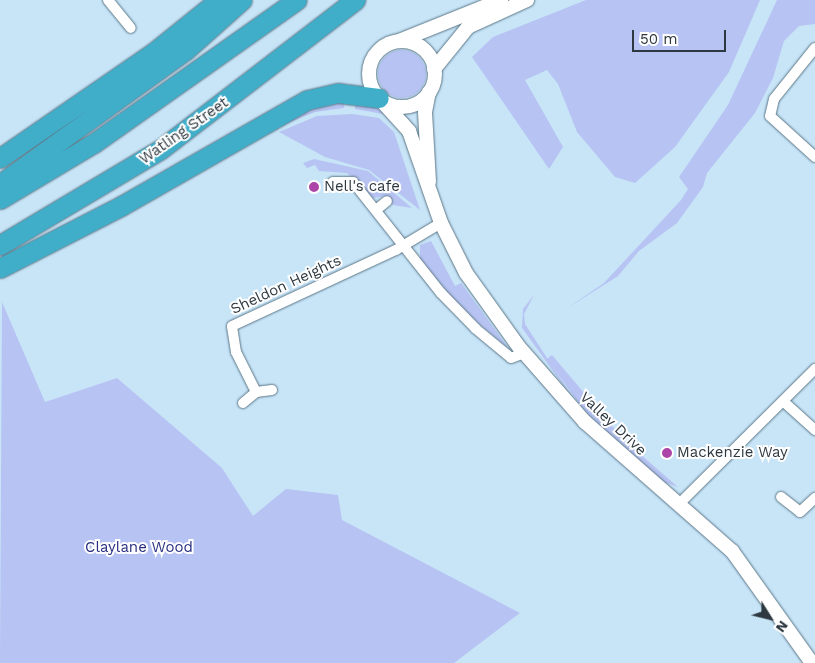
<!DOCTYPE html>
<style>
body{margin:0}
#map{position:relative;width:815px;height:663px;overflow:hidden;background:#c8e5f8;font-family:"Work Sans",sans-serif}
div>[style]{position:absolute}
.green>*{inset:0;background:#b7c3f2}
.round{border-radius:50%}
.roads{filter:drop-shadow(0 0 1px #5c7787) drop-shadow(0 0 1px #5c7787)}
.street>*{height:10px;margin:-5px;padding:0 5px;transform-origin:5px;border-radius:5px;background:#fff}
.secondary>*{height:14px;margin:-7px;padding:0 7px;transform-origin:7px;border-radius:7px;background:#fff}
.secondary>.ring{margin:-7px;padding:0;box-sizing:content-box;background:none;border:14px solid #fff;border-radius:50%}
.highway>*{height:19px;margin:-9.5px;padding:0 9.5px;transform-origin:9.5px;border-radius:9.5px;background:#41aec9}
.dots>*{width:14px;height:14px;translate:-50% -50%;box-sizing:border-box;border:2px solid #fff;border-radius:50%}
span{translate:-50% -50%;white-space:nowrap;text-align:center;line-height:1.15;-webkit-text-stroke:4px #fff;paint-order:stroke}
.street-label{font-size:15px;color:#2d3840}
.poi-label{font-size:15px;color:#2d3840}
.left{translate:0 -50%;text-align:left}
.park-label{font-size:15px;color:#272e81}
.north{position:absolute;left:745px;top:593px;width:50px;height:50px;-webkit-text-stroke:4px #fff;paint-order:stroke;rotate:126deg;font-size:14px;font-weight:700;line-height:20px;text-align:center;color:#2d3840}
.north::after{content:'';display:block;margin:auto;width:18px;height:22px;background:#2d3840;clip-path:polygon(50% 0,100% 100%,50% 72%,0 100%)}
.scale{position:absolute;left:632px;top:30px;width:94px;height:22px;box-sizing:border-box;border:2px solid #2d3840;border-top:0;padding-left:6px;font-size:15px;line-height:18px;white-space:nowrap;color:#2d3840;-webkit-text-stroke:4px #fff;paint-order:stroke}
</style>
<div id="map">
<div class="green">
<i style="clip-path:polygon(586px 0,760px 0,729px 72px,675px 147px,635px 183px,615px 177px,577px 132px,558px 84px,547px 70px,525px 80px,563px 147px,549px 169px,472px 57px,493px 37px)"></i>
<i style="clip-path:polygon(777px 0,815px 0,815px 24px,799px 26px,784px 41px,773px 78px,755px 113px,707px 173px,703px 187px,677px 223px,639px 251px,618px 276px,566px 309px,604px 283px,681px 200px,688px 189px,679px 177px,728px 105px)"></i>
<i class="round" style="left:378px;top:50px;width:48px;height:48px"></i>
<i style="clip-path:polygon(355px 100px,369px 103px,388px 115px,355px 109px)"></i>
<i style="clip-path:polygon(345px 101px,344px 108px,315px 112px,266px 132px,310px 108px)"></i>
<i style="clip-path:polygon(352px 114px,379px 118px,394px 132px,420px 210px,369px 170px,325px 157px,279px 132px,317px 116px)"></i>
<i style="clip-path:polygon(314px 159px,368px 171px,412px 208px,393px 205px,385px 196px,373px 198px,347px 173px,319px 171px,315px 165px,307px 168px,303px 163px)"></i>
<i style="clip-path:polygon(431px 241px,455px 286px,461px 283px,509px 349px,461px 309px,420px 259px,420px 245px)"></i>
<i style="clip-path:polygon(534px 295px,524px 314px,525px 324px,577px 404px,522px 328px,523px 309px)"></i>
<i style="clip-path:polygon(2px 302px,45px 402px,117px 378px,222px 468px,253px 516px,286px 489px,338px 495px,342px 520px,520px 613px,454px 663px,0 663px)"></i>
<i style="clip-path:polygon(552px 355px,624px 440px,678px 487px,663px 482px,585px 412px,547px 359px)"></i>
</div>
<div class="roads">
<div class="street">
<i style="left:108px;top:0;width:36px;rotate:51deg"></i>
<i style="left:815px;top:48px;width:65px;rotate:128.8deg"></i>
<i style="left:774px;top:99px;width:17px;rotate:103deg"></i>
<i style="left:770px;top:116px;width:61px;rotate:42.3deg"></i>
<i style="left:333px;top:182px;width:20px"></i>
<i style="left:353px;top:182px;width:142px;rotate:51.6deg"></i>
<i style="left:441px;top:293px;width:50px;rotate:45.8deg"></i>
<i style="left:476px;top:329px;width:45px;rotate:39.6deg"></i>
<i style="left:511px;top:358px;width:14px;rotate:-21deg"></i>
<i style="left:376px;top:210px;width:14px;rotate:-39deg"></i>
<i style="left:272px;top:390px;width:16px;rotate:173deg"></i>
<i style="left:256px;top:392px;width:45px;rotate:-116.6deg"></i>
<i style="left:236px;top:352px;width:26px;rotate:-99deg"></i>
<i style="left:232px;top:326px;width:181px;rotate:-24.9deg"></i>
<i style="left:396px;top:250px;width:52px;rotate:-31deg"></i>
<i style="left:784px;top:402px;width:42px;rotate:42.1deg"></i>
<i style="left:243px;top:403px;width:17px;rotate:-40deg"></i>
<i style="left:781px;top:497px;width:24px;rotate:38deg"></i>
<i style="left:800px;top:512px;width:21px;rotate:-43deg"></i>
<i style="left:679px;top:504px;width:192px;rotate:-44.8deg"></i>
</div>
<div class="secondary">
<i style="left:399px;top:41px;width:110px;rotate:-21.9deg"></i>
<i class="ring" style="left:369px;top:41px;width:52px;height:52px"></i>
<i style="left:434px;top:69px;width:54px;rotate:-51deg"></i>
<i style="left:468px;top:27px;width:65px;rotate:-24.6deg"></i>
<i style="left:379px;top:98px;width:45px;rotate:47.7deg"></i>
<i style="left:409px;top:131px;width:97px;rotate:70.8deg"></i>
<i style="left:441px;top:223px;width:56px;rotate:63.4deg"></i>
<i style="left:466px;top:273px;width:91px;rotate:54.4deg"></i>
<i style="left:519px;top:347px;width:100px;rotate:48.7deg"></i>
<i style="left:585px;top:422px;width:196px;rotate:41.3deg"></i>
<i style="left:732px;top:551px;width:138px;rotate:54.5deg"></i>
<i style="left:429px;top:182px;width:70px;rotate:-93.3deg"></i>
<i style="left:425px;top:112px;width:20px;rotate:-79deg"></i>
</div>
<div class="highway">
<i style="left:0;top:158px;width:186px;rotate:-34.5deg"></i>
<i style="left:153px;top:53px;width:85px;rotate:-38.8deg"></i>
<i style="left:0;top:184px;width:229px;rotate:-35.8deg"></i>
<i style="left:186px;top:50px;width:75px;rotate:-41.8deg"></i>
<i style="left:0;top:199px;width:109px;rotate:-30.8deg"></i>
<i style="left:94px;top:143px;width:248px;rotate:-35.2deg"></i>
<i style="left:0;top:245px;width:187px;rotate:-30.8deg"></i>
<i style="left:161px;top:149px;width:245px;rotate:-37.5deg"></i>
<i style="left:0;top:268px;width:136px;rotate:-27.1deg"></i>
<i style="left:121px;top:206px;width:214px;rotate:-29.7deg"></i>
<i style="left:307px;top:100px;width:32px;rotate:-13deg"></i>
<i style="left:338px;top:93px;width:41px;rotate:7deg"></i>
</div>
</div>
<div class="dots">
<i style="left:314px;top:187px;background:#ad45a8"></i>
<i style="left:667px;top:453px;background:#ad45a8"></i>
</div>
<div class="street-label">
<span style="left:184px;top:131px;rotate:-35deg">Watling Street</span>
<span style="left:286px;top:285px;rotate:-25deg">Sheldon Heights</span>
<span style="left:613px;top:424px;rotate:43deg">Valley Drive</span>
</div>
<div class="poi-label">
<span class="left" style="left:324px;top:187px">Nell's cafe</span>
<span class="left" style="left:677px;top:453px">Mackenzie Way</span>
</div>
<div class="park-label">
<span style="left:139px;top:548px">Claylane Wood</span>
</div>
<div class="north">N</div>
<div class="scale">50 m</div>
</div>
